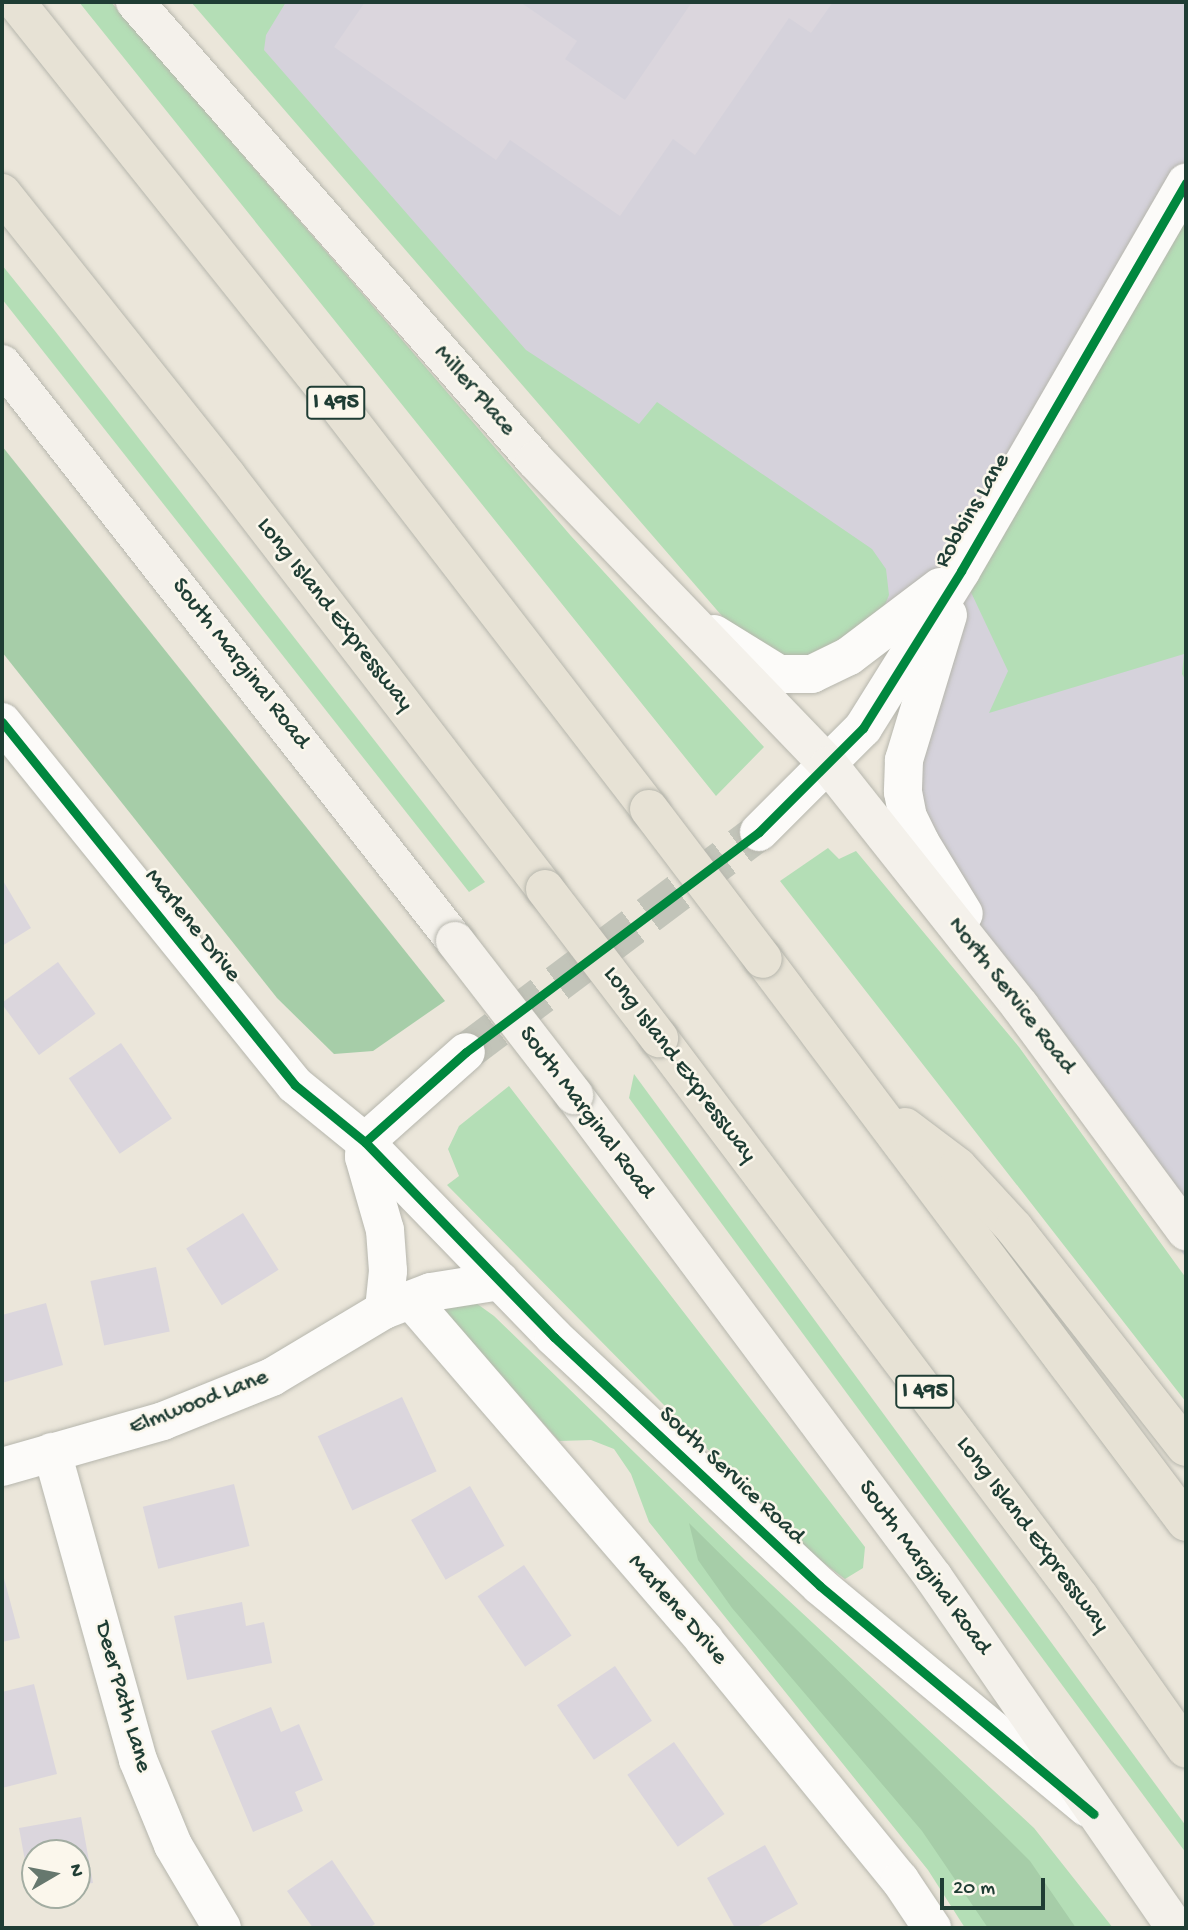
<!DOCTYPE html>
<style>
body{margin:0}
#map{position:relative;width:1188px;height:1930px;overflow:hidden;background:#ebe6da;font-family:"Gochi Hand",sans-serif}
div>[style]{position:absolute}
.industrial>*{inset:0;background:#d5d2db}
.green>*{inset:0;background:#b4deb6}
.forest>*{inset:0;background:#a6cda8}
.building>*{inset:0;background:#dbd6dd;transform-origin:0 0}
.tertiary-tunnel>*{height:38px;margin-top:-19px;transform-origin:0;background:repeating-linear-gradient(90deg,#c2c4b9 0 38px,transparent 0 57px)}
.roads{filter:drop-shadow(0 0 2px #b6b6ad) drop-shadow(0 0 2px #b6b6ad)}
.minor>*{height:38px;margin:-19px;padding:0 19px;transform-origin:19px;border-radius:19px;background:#fcfbf9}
.tertiary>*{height:38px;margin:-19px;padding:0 19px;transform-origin:19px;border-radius:19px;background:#fcfbf9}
.secondary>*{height:38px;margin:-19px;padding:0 19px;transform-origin:19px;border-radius:19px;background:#f4f1eb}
.motorway>*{height:38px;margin:-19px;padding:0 19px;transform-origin:19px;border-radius:19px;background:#e7e2d5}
.bridges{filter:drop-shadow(0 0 2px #b6b6ad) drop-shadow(0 0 2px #b6b6ad)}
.secondary-bridge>*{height:38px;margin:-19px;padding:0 19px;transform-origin:19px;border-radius:19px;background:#f4f1eb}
.motorway-bridge>*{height:38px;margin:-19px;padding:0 19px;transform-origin:19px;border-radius:19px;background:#e7e2d5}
.cycleway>*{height:9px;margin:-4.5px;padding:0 4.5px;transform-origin:4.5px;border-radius:4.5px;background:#00873e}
span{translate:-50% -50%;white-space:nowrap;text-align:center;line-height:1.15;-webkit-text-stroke:5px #fbf7ec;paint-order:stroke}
.shield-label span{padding:2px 5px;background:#fbf7ec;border:2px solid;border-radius:5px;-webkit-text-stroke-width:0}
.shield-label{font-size:23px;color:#1f3d34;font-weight:700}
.street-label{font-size:24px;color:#1f3d34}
.frame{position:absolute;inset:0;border:4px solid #1f3d34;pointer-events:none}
.north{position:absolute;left:21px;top:1839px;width:70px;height:70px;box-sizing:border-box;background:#fbf7ec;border:2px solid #a3ada2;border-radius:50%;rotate:80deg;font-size:19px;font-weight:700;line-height:28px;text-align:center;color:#1f3d34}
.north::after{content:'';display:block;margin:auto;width:24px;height:32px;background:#66786e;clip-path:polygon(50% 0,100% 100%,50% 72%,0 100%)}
.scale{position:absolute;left:940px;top:1878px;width:105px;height:32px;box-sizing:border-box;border:4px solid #1f3d34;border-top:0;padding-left:9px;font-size:21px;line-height:24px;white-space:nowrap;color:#1f3d34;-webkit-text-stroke:5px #fbf7ec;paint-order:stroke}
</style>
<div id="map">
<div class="industrial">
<i style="clip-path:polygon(261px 2px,1186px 2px,1186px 1258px,962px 936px,902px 748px,983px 530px,860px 634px,768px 650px,236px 51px)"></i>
</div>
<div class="green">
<i style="clip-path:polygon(79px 2px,111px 2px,571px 536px,764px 747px,716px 796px)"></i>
<i style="clip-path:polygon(191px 2px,286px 2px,266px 35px,264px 50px,526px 350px,639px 424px,657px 402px,872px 549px,886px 569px,889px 595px,880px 617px,801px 665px,735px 631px)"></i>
<i style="clip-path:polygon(1186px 189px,1186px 681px,1182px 674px,1184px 654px,989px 713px,1008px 671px,961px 571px)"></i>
<i style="clip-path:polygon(2px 265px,55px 331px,485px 882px,469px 892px,2px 299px)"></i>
<i style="clip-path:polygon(828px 848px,839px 859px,856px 851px,1019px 1047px,1186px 1278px,1186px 1402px,780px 881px)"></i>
<i style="clip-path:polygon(634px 1074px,1186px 1826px,1186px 1853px,629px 1098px)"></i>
<i style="clip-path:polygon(509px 1086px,865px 1547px,863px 1568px,845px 1579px,809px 1552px,447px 1185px,459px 1176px,448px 1149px,459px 1126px)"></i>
<i style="clip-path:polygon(469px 1298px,494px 1316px,745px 1560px,1034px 1828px,1113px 1928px,965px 1928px,928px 1870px,649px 1522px,631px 1474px,614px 1449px,591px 1440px,559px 1441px,443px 1310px)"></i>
</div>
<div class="forest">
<i style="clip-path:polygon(2px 446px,445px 1001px,373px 1051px,334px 1054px,277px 998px,2px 652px)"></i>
<i style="clip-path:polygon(689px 1523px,1030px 1861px,1076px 1928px,988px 1928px,922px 1831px,732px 1608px,698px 1560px)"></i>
</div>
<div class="building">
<i style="clip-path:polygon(365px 2px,520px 2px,577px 41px,565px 59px,625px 100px,692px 2px,833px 2px,811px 33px,789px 18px,695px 155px,673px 139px,620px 216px,510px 140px,496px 160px,334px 47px)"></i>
<i style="clip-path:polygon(2px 879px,31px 928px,2px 946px)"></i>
<i style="left:58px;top:962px;width:64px;height:70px;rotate:54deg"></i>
<i style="left:121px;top:1043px;width:91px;height:63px;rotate:56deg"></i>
<i style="left:243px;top:1213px;width:67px;height:67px;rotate:58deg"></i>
<i style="left:156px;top:1267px;width:66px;height:67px;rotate:78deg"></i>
<i style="clip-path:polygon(46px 1303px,63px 1365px,2px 1383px,2px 1315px)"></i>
<i style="left:402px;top:1397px;width:82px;height:93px;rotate:65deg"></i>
<i style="left:234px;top:1484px;width:64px;height:94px;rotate:76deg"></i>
<i style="left:470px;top:1486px;width:69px;height:68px;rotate:60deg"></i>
<i style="left:524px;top:1565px;width:85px;height:56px;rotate:56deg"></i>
<i style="clip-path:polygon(2px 1571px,20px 1638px,2px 1642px)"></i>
<i style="clip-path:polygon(242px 1602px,246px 1626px,264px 1622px,272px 1663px,187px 1680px,174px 1616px)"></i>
<i style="left:615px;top:1666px;width:66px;height:70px;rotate:56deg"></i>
<i style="clip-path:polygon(34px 1684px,57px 1774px,2px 1788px,2px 1692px)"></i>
<i style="clip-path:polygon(271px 1707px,281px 1732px,299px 1724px,323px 1780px,295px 1792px,303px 1811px,253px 1832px,211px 1731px)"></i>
<i style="left:674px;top:1742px;width:88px;height:57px;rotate:55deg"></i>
<i style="clip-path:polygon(81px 1817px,93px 1883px,77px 1885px,77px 1853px,35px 1853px,35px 1893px,31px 1894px,19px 1828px)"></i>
<i style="clip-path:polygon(765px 1845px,798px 1904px,755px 1928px,735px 1928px,707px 1878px)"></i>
<i style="clip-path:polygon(332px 1860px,375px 1924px,369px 1928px,313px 1928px,287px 1891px)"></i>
</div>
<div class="tertiary-tunnel">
<i style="left:466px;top:1052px;width:366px;rotate:-36.9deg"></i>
</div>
<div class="roads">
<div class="minor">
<i style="left:411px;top:1300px;width:449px;rotate:49.2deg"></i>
<i style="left:704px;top:1640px;width:310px;rotate:50.8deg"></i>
<i style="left:900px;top:1880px;width:58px;rotate:56.3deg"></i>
<i style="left:52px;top:1452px;width:320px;rotate:74.4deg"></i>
<i style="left:138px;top:1760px;width:92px;rotate:67.6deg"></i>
<i style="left:173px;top:1845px;width:96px;rotate:59.4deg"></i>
<i style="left:2px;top:1467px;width:167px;rotate:-15.9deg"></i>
<i style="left:163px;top:1421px;width:118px;rotate:-22deg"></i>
<i style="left:272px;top:1377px;width:131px;rotate:-30.9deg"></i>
<i style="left:384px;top:1310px;width:50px;rotate:-21deg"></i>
<i style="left:431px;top:1292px;width:70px;rotate:-9.1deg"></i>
</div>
<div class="tertiary">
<i style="left:948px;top:615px;width:152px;rotate:106.9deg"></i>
<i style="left:904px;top:760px;width:32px;rotate:92deg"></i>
<i style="left:903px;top:792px;width:25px;rotate:79deg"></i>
<i style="left:908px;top:817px;width:28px;rotate:64deg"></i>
<i style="left:920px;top:842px;width:84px;rotate:58.6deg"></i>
<i style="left:714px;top:634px;width:76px;rotate:31.6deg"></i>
<i style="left:779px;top:674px;width:33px"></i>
<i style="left:812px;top:674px;width:41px;rotate:-25.9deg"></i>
<i style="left:849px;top:656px;width:114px;rotate:-37.2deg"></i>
<i style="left:2px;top:722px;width:466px;rotate:51.1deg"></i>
<i style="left:295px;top:1085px;width:90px;rotate:39.2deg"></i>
<i style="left:365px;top:1142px;width:272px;rotate:45.9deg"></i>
<i style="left:554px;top:1337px;width:364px;rotate:43.1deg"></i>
<i style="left:820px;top:1586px;width:347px;rotate:39.7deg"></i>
<i style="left:759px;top:832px;width:147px;rotate:-45deg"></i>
<i style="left:863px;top:728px;width:185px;rotate:-58deg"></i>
<i style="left:961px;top:571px;width:449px;rotate:-59.9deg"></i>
<i style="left:365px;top:1142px;width:15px;rotate:94deg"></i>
<i style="left:364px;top:1157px;width:76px;rotate:74deg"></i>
<i style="left:385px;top:1230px;width:41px;rotate:85.8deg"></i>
<i style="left:388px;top:1271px;width:39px;rotate:96deg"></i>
<i style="left:365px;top:1142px;width:135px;rotate:-41.7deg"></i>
</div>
<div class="secondary">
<i style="left:135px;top:2px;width:608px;rotate:48.87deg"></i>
<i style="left:535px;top:460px;width:424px;rotate:46.1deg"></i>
<i style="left:829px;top:765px;width:308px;rotate:51.6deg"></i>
<i style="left:1020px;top:1006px;width:280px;rotate:53.6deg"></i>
<i style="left:2px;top:364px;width:734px;rotate:51.86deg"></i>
<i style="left:574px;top:1095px;width:602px;rotate:53.3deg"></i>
<i style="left:934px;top:1578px;width:425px;rotate:55.4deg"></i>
</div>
<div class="motorway">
<i style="left:16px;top:2px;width:503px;rotate:51.38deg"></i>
<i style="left:330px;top:395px;width:523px;rotate:52.38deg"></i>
<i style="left:2px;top:193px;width:362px;rotate:51.5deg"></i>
<i style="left:227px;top:476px;width:521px;rotate:52.4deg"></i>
<i style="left:763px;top:959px;width:704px;rotate:53.08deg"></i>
<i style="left:659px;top:1038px;width:701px;rotate:53.06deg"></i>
<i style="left:1080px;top:1598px;width:184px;rotate:54.9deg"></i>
<i style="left:905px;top:1127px;width:66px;rotate:37deg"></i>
<i style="left:958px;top:1167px;width:83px;rotate:47.4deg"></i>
<i style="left:1014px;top:1228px;width:278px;rotate:51.9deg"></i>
</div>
</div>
<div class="bridges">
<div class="secondary-bridge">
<i style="left:455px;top:941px;width:195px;rotate:52.3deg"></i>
</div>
<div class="motorway-bridge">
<i style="left:649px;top:809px;width:188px;rotate:52.8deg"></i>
<i style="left:545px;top:889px;width:188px;rotate:52.6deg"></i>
</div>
</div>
<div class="cycleway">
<i style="left:2px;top:722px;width:466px;rotate:51.1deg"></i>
<i style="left:295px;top:1085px;width:90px;rotate:39.2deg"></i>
<i style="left:365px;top:1142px;width:272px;rotate:45.9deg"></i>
<i style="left:554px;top:1337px;width:364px;rotate:43.1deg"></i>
<i style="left:820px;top:1586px;width:356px;rotate:39.8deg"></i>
<i style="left:365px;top:1142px;width:135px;rotate:-41.7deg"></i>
<i style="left:466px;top:1052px;width:366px;rotate:-36.9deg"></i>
<i style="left:759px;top:832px;width:147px;rotate:-45deg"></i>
<i style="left:863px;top:728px;width:185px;rotate:-58deg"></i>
<i style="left:961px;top:571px;width:449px;rotate:-59.9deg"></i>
</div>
<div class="shield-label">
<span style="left:336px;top:403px">I 495</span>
<span style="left:925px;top:1392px">I 495</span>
</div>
<div class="street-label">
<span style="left:474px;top:391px;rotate:49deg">Miller Place</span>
<span style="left:973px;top:511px;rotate:-60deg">Robbins Lane</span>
<span style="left:334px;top:615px;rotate:52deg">Long Island Expressway</span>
<span style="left:240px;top:664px;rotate:52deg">South Marginal Road</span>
<span style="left:192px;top:926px;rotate:51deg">Marlene Drive</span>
<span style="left:1011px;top:996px;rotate:52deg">North Service Road</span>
<span style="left:679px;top:1065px;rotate:53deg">Long Island Expressway</span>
<span style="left:586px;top:1113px;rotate:53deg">South Marginal Road</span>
<span style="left:199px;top:1403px;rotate:-21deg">Elmwood Lane</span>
<span style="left:731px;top:1476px;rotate:43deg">South Service Road</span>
<span style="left:1032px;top:1535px;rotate:53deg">Long Island Expressway</span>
<span style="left:924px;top:1568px;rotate:54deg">South Marginal Road</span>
<span style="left:677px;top:1610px;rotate:49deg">Marlene Drive</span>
<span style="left:122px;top:1697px;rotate:74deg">Deer Path Lane</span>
</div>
<div class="frame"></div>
<div class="north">N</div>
<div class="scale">20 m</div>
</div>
